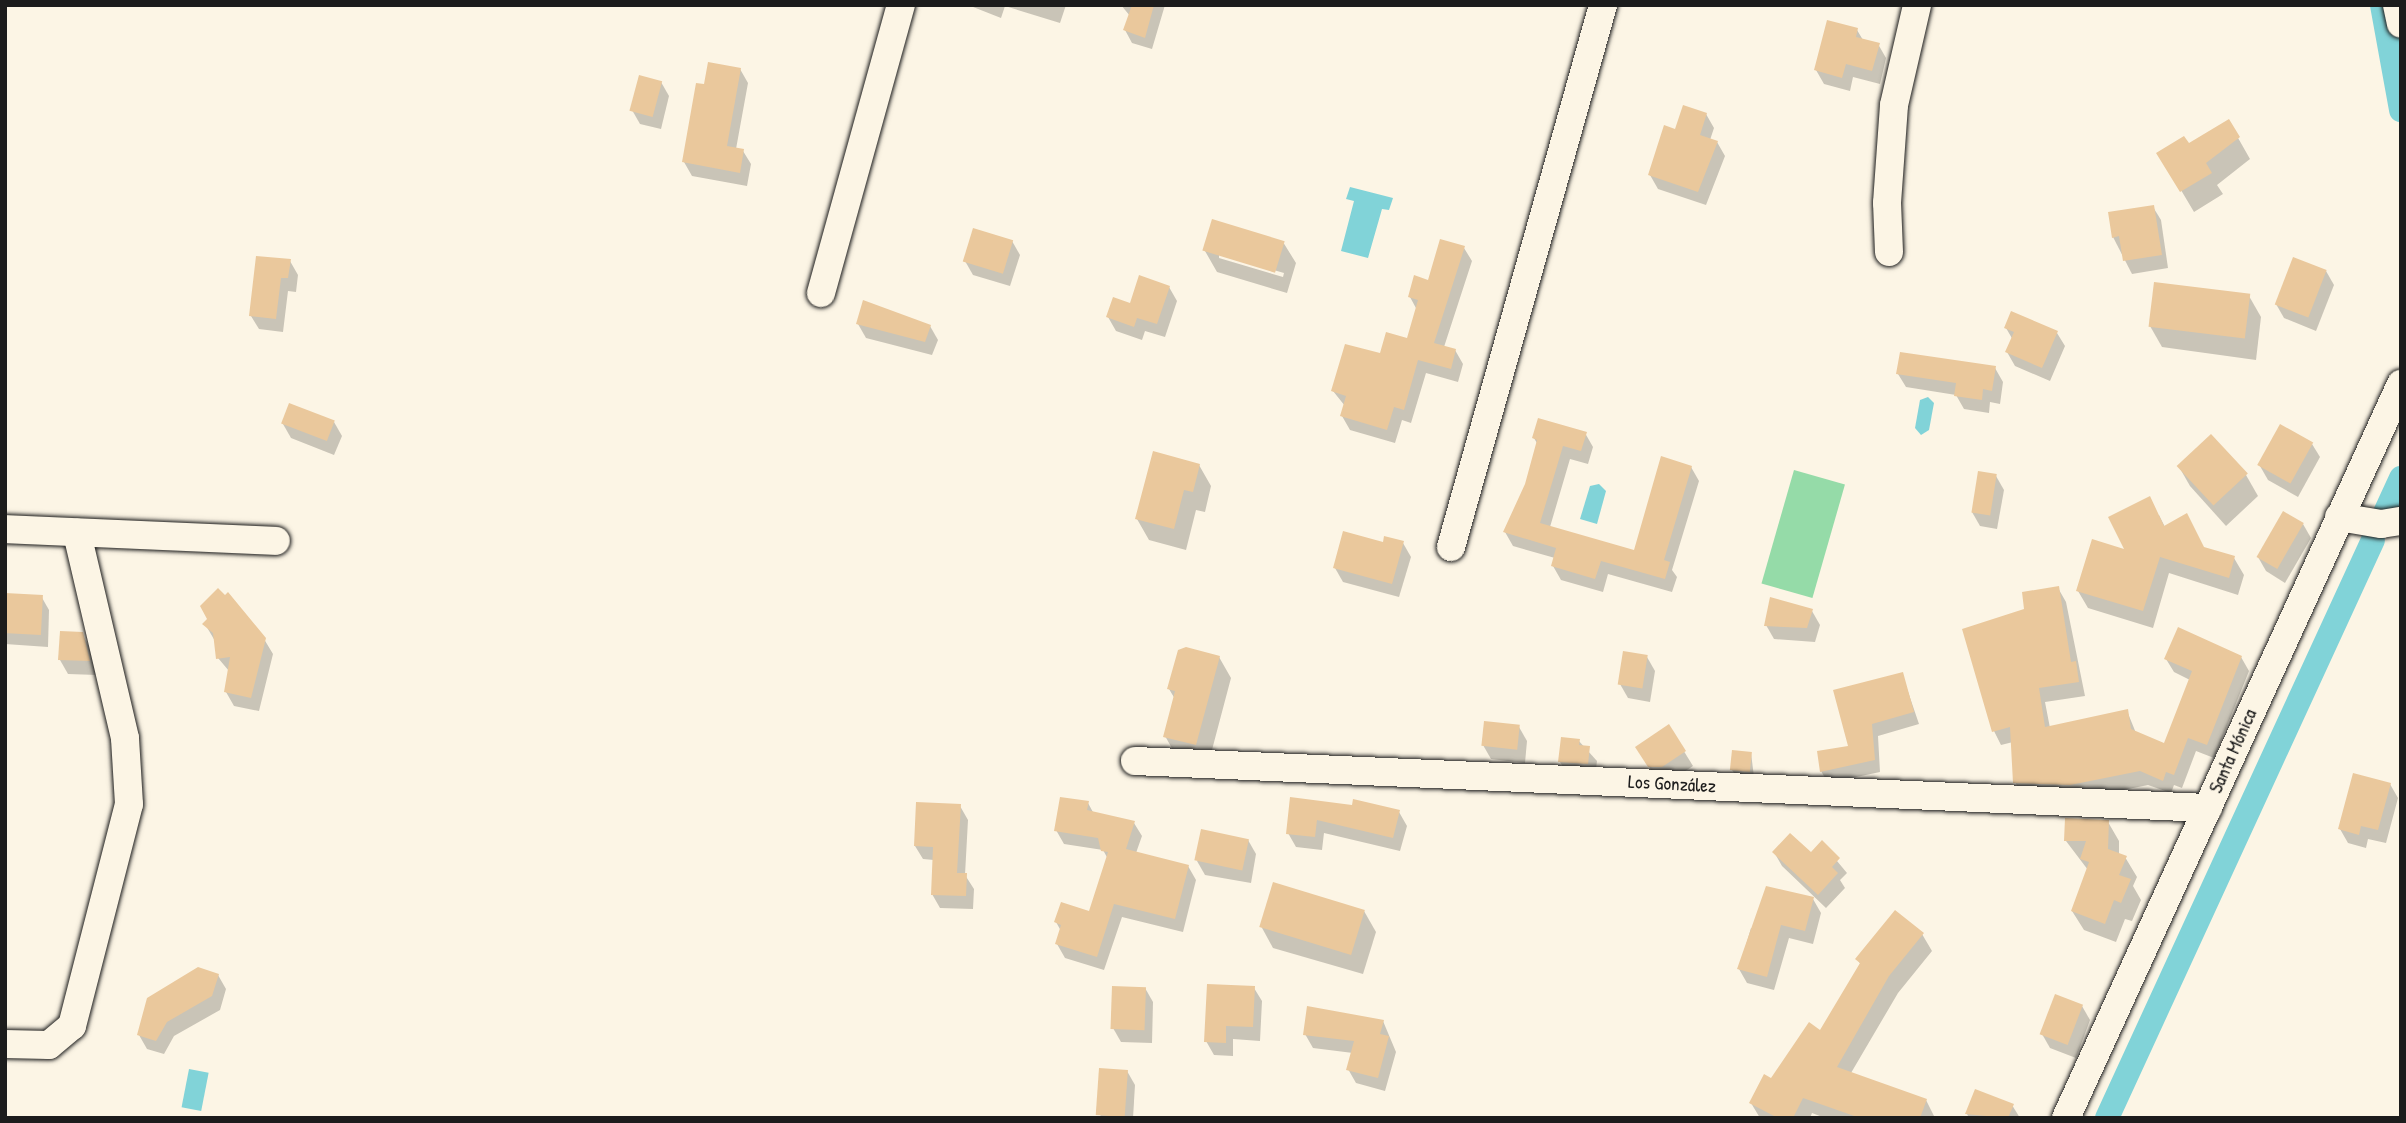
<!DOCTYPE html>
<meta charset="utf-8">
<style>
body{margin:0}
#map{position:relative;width:2406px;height:1123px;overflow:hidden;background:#fcf5e5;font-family:"Patrick Hand",sans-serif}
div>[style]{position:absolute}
.green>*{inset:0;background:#95dba8;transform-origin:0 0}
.water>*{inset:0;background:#81d3d8;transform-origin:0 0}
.shadow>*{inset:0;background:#0003}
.canal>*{height:24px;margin:-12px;padding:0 12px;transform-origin:12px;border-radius:12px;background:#81d3d8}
.building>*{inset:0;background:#eac89c;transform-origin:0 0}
.roads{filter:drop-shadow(0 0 2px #1c1c1c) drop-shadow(0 0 2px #1c1c1c)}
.minor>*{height:28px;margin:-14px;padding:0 14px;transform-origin:14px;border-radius:14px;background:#fcf5e5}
span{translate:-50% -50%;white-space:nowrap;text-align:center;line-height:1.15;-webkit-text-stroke:5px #fcf5e5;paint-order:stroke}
.street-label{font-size:19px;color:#1c1c1c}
.frame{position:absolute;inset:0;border:7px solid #1c1c1c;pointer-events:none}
</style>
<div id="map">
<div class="green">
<i style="left:1794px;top:470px;width:53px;height:118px;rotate:16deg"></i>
</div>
<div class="water">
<i style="clip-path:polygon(1350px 187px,1393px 198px,1389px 210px,1382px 209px,1368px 258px,1341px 251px,1354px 201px,1346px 199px)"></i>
<i style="clip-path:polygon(1928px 397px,1934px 403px,1929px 430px,1921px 435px,1915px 428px,1920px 400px)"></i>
<i style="clip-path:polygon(1599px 484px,1606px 491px,1597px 524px,1580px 519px,1590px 486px)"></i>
<i style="left:189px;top:1069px;width:20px;height:39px;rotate:11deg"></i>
</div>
<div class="shadow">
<i style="clip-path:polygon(968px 5px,1066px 5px,1060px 23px,1005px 6px,1001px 18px)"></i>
<i style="clip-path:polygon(1121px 5px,1165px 5px,1152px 49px,1132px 43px,1125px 30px,1130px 16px)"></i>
<i style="clip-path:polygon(1857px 30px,1863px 40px,1878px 44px,1886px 58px,1880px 84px,1853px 77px,1850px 91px,1824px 84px,1816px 70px)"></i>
<i style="clip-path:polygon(740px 69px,748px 83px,736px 149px,743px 151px,751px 164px,747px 186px,692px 176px,684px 162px,705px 86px)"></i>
<i style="clip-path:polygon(661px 82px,669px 96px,661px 129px,640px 124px,632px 110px)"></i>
<i style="clip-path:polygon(1706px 114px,1714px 128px,1710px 140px,1717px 142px,1725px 156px,1706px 205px,1658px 189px,1650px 175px,1676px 131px)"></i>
<i style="clip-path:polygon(2229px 122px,2250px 159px,2217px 185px,2223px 194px,2194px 212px,2159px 153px,2189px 146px)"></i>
<i style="clip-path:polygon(2153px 207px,2161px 220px,2168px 268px,2132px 274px,2113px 237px)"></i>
<i style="clip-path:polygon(1012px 241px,1020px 255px,1010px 286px,973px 275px,965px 261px)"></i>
<i style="clip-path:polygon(evenodd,1283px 242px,1296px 263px,1287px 293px,1217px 272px,1205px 251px,1283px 242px,1219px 254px,1284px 273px,1283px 277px,1219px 258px,1219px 254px)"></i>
<i style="clip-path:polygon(1464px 248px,1472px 261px,1444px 347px,1455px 350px,1463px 364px,1458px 382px,1426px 373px,1411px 423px,1402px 420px,1395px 443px,1350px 430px,1342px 416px,1345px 406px,1333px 391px,1408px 340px,1417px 310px,1410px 297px)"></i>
<i style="clip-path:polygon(290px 261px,298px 275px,296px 292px,288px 291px,283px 332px,259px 329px,251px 316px)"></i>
<i style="clip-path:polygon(2326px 271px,2334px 285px,2316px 331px,2284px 318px,2276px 304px)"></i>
<i style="clip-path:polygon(1169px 287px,1177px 301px,1165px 337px,1145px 331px,1142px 340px,1116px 331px,1108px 317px)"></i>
<i style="clip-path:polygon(2249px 296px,2261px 317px,2256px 360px,2162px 347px,2150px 326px)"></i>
<i style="clip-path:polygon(858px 324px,930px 326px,938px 340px,932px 355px,866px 338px)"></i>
<i style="clip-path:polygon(2006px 328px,2057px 333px,2065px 346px,2050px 381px,2015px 366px,2007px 352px,2013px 340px)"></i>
<i style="clip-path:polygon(1995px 368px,2003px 382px,2000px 404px,1990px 402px,1989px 413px,1964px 409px,1956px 395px,1906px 387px,1898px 374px)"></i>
<i style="clip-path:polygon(334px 422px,342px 436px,334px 455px,291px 438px,283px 424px)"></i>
<i style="clip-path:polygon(1585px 433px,1593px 447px,1588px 464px,1570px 459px,1550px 527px,1635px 552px,1691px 467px,1699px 481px,1672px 570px,1677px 577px,1672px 592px,1608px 574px,1603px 592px,1561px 580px,1553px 566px,1555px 558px,1513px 546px,1505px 532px,1527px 485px,1538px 445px,1534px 438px)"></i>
<i style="clip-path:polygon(2312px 444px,2320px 457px,2298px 497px,2268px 480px,2260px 466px)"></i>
<i style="clip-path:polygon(1199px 465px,1211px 486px,1205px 512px,1196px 510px,1186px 550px,1149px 540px,1137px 519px)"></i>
<i style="clip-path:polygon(2178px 465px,2246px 475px,2258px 496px,2226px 526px,2190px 486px)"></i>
<i style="clip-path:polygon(1996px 476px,2004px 490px,1997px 529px,1980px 526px,1972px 512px)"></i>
<i style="clip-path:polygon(2159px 515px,2165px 527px,2204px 549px,2234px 558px,2244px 575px,2238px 595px,2169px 573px,2153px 628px,2088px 608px,2078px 591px,2128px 552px)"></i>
<i style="clip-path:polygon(2303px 524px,2311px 538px,2285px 583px,2266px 571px,2258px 557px)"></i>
<i style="clip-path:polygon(1403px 543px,1411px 557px,1399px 597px,1343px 582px,1335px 568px)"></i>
<i style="clip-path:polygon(2058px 588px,2066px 602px,2085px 696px,2045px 702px,2050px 728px,2127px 711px,2136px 733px,2165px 745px,2190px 680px,2174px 672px,2166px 659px,2241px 657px,2249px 671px,2214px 758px,2196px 751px,2182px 788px,2174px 785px,2171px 793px,2148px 785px,2084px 798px,2023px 796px,2015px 782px,2013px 742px,2001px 745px,1994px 731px,2026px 611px)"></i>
<i style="clip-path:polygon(5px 595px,41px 596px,49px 610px,48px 647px,5px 644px)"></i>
<i style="clip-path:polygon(1812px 611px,1820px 625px,1815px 642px,1774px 639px,1766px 625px)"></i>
<i style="clip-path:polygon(205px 624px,264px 639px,273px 654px,259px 711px,234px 706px,226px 692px,229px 671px,218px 658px,215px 641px)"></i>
<i style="clip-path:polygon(82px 634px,90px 648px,97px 675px,68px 674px,60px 660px)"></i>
<i style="clip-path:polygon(1219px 657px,1231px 678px,1208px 765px,1177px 757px,1165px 736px,1175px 699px,1169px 689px)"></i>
<i style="clip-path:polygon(1647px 657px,1655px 671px,1650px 702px,1628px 698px,1620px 684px)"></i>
<i style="clip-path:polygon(1902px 674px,1919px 724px,1878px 736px,1880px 772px,1828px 783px,1821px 771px,1850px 748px)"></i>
<i style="clip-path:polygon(1519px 727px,1527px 741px,1525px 763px,1491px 759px,1483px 745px)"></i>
<i style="clip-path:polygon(1669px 727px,1693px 766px,1670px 781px,1658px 780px,1645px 761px)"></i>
<i style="clip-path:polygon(1578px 740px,1597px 761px,1595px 777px,1568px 775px,1560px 762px)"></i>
<i style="clip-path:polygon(1751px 753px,1754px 777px,1736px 776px,1732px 770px)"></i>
<i style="clip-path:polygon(2390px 784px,2398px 798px,2386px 843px,2368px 839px,2366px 848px,2348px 843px,2340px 829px)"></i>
<i style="clip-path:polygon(1292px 799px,1399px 812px,1407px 826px,1400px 851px,1324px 833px,1322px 850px,1296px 847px,1288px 833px)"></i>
<i style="clip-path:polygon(1088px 803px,1094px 814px,1134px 823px,1142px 836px,1136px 853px,1188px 866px,1196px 880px,1183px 932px,1122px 917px,1104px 970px,1065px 958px,1057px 944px,1061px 931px,1056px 922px,1091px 913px,1108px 859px,1103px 850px,1064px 844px,1056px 830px)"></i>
<i style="clip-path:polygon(960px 806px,968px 820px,965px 875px,974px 889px,973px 909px,940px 908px,932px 894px,934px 860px,923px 859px,915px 846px)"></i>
<i style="clip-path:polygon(2108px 822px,2119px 841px,2119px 855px,2125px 857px,2137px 877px,2133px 886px,2141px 900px,2132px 921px,2125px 919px,2116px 942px,2084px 930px,2072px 911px,2088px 870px,2066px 841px)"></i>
<i style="clip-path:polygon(1248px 840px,1256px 854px,1251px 883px,1205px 875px,1197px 861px)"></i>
<i style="clip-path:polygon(1822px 843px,1847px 873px,1840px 880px,1845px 888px,1826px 908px,1782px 866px,1774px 852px,1811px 855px)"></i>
<i style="clip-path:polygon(1813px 899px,1821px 913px,1813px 944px,1789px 938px,1774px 990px,1747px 983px,1739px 969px,1751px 928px,1756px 929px)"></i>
<i style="clip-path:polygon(1364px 911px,1376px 932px,1363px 974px,1273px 948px,1261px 926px)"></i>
<i style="clip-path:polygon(1922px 934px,1932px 951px,1898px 993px,1851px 1073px,1926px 1100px,1935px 1118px,1825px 1118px,1812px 1113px,1810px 1118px,1760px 1118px,1751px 1103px,1821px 1032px,1861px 965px,1857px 959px)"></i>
<i style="clip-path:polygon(218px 975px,226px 989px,220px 1010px,174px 1036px,164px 1054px,147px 1049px,139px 1035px)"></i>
<i style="clip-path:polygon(1145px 988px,1153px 1002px,1152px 1043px,1121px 1042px,1113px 1028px)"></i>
<i style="clip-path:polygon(1254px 988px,1262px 1001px,1260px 1041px,1233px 1039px,1233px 1056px,1214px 1055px,1206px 1041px)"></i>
<i style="clip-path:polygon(2082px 1006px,2090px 1020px,2076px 1058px,2050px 1048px,2042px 1034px)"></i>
<i style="clip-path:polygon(1383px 1021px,1396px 1052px,1385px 1091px,1356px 1083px,1348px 1069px,1353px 1053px,1313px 1048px,1305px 1034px)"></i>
<i style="clip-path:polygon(1127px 1071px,1135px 1085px,1133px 1118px,1099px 1118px)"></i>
<i style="clip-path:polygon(2012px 1105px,2020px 1118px,1969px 1118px,1967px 1114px)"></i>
</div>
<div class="canal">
<i style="left:2382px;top:5px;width:107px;rotate:79.7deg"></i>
<i style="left:2384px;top:515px;width:41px;rotate:-65.3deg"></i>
<i style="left:2107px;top:1118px;width:636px;rotate:-65.29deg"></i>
</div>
<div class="building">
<i style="clip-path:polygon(1132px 5px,1154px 5px,1145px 38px,1123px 30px)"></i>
<i style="clip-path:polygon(1827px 20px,1858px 28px,1856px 37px,1880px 43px,1872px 71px,1846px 64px,1842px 78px,1814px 70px)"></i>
<i style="clip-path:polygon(708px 62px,741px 68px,727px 146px,744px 149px,740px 173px,682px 162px,696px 83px,704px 84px)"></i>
<i style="left:639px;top:75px;width:24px;height:37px;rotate:15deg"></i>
<i style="clip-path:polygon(1683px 105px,1707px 113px,1700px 135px,1718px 141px,1698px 192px,1648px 175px,1664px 125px,1675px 129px)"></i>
<i style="clip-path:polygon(2229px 119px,2240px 137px,2206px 163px,2212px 173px,2180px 192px,2156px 153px,2184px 136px,2189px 143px)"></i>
<i style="clip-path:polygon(2154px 205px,2162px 255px,2123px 261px,2119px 236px,2112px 238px,2108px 212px)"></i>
<i style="left:1212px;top:219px;width:76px;height:33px;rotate:17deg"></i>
<i style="left:973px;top:228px;width:42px;height:35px;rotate:17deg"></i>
<i style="clip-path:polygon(1440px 239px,1465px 246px,1434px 343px,1456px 349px,1451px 369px,1418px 360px,1404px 410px,1394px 407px,1387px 430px,1340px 416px,1346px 396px,1331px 391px,1345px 344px,1380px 353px,1386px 332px,1407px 338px,1418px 300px,1408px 297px,1414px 275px,1428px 280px)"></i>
<i style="clip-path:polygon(256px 256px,291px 259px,288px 278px,281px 278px,276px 319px,249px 316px)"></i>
<i style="left:2293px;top:257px;width:36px;height:51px;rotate:21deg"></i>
<i style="clip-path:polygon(1139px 275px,1170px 286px,1157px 324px,1137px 318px,1134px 327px,1106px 317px,1113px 297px,1130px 303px)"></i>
<i style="left:2154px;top:282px;width:97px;height:45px;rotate:7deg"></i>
<i style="clip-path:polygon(863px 300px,931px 325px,925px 342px,856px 324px)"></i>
<i style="clip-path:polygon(2011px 311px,2058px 331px,2042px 368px,2005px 352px,2014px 332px,2004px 328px)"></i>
<i style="clip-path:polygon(1900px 352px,1996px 366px,1992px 391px,1983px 389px,1982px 400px,1954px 396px,1956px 383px,1896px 374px)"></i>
<i style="left:289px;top:403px;width:49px;height:22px;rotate:21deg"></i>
<i style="clip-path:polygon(1538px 418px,1587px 432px,1581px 451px,1563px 446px,1540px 523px,1634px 550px,1661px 456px,1692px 466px,1664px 560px,1670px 562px,1665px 579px,1601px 561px,1595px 579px,1551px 566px,1556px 548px,1503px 532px,1525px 484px,1537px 440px,1532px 438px)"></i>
<i style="left:2280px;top:424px;width:38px;height:47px;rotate:29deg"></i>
<i style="left:2211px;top:434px;width:54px;height:47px;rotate:47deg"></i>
<i style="clip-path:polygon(1153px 451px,1200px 464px,1193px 492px,1184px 490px,1174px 529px,1135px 519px)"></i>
<i style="left:1978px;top:471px;width:19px;height:42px;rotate:9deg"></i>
<i style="clip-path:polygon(2150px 496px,2164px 526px,2187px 513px,2204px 547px,2235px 556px,2229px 578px,2160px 557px,2143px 611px,2076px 591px,2092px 539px,2124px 549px,2108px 517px)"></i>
<i style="left:2283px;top:511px;width:24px;height:53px;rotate:30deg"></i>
<i style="clip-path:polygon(1343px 531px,1383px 542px,1384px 536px,1404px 541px,1392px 584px,1333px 568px)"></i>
<i style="clip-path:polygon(2059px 586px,2071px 662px,2076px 661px,2079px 682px,2039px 688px,2045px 727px,2128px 709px,2131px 729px,2164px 743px,2192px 671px,2164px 659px,2178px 627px,2242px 656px,2207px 745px,2188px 738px,2174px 775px,2166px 772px,2163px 781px,2140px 771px,2070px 785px,2013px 783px,2010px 727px,1992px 732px,1962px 629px,2024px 609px,2022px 592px)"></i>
<i style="clip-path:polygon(218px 588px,225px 595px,228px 592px,266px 638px,251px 698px,224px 692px,230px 657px,216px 659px,213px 633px,202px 624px,207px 619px,200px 606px)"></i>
<i style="left:5px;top:593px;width:38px;height:40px;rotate:3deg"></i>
<i style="clip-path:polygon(1770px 597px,1813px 609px,1807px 628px,1764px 626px)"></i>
<i style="clip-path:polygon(60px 631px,83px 632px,90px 661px,58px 660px)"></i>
<i style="clip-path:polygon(1186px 647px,1220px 656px,1196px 745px,1163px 737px,1175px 691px,1167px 689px,1178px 650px)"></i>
<i style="left:1623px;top:651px;width:25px;height:34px;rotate:9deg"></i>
<i style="clip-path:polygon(1903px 672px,1914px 712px,1872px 724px,1875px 760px,1820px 772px,1817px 751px,1848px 746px,1833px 690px)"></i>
<i style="left:1484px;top:721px;width:36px;height:25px;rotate:6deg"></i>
<i style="clip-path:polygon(1669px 724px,1686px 751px,1662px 767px,1648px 767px,1635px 747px)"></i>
<i style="clip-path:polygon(1561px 737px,1580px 739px,1579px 745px,1590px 746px,1588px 764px,1558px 762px)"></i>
<i style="left:1732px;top:750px;width:20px;height:20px;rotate:6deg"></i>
<i style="clip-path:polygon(2353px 773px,2391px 783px,2378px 830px,2361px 826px,2359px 835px,2338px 829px)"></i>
<i style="clip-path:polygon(1060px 797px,1089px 801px,1087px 810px,1135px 821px,1126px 849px,1189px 865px,1175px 919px,1114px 904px,1097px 957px,1055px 944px,1061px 925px,1054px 922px,1061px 902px,1089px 911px,1108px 852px,1101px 851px,1098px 838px,1054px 831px)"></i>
<i style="clip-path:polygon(1290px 797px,1352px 805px,1353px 799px,1400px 810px,1393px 838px,1317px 820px,1315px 837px,1286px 834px)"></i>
<i style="clip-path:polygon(916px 802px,961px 804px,957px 873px,967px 873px,966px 896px,931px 895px,933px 847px,914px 846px)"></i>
<i style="clip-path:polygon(2065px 818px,2109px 820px,2108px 849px,2127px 856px,2119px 875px,2131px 879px,2121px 903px,2114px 900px,2105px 924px,2071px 911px,2089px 862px,2080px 859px,2086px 841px,2064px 841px)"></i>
<i style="left:1201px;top:829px;width:49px;height:32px;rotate:12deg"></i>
<i style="clip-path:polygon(1790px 833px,1811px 852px,1822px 840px,1840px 858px,1832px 867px,1838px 873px,1818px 895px,1772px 852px)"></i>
<i style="left:1273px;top:882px;width:96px;height:47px;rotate:17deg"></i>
<i style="clip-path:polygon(1766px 886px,1814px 897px,1805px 931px,1781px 925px,1767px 977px,1737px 969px)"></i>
<i style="clip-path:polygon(1895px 910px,1924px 933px,1889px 976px,1837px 1067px,1927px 1099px,1920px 1118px,1860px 1118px,1803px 1098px,1793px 1118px,1778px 1118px,1749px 1103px,1764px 1074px,1771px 1078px,1809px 1022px,1820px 1030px,1860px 963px,1855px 959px)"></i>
<i style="clip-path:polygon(198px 967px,219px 974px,212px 996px,167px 1022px,156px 1041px,137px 1035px,147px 998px)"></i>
<i style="clip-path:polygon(1207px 984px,1255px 986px,1253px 1027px,1226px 1026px,1226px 1043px,1204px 1042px)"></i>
<i style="left:1112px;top:986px;width:34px;height:43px;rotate:2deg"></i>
<i style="left:2055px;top:994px;width:30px;height:43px;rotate:21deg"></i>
<i style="clip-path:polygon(1307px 1006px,1384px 1020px,1380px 1034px,1389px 1036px,1378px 1078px,1346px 1070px,1354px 1041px,1303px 1035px)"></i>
<i style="left:1099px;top:1068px;width:29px;height:47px;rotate:4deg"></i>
<i style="clip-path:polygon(1975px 1089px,2014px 1104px,2008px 1118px,1965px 1114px)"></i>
</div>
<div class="roads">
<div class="minor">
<i style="left:2397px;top:5px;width:19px;rotate:78deg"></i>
<i style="left:1889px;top:252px;width:49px;rotate:-92.3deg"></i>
<i style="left:1887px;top:203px;width:98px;rotate:-85.9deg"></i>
<i style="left:1894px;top:105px;width:103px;rotate:-77deg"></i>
<i style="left:821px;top:293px;width:299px;rotate:-74.5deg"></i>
<i style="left:2339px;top:517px;width:43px;rotate:9.5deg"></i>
<i style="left:2381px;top:524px;width:20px;rotate:-9deg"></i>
<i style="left:5px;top:529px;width:271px;rotate:2.5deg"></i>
<i style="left:1451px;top:547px;width:563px;rotate:-74.33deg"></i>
<i style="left:1135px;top:761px;width:1074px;rotate:2.51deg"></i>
<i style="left:5px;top:1044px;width:44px;rotate:1.3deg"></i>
<i style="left:49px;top:1045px;width:30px;rotate:-40deg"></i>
<i style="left:72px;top:1026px;width:229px;rotate:-75.6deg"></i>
<i style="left:129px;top:804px;width:66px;rotate:-93.5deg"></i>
<i style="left:125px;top:738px;width:211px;rotate:-103.2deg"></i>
<i style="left:2066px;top:1118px;width:807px;rotate:-65.47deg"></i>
</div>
</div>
<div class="street-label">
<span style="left:2233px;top:751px;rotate:-66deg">Santa Mónica</span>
<span style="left:1672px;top:784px;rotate:3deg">Los González</span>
</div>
<div class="frame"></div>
</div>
